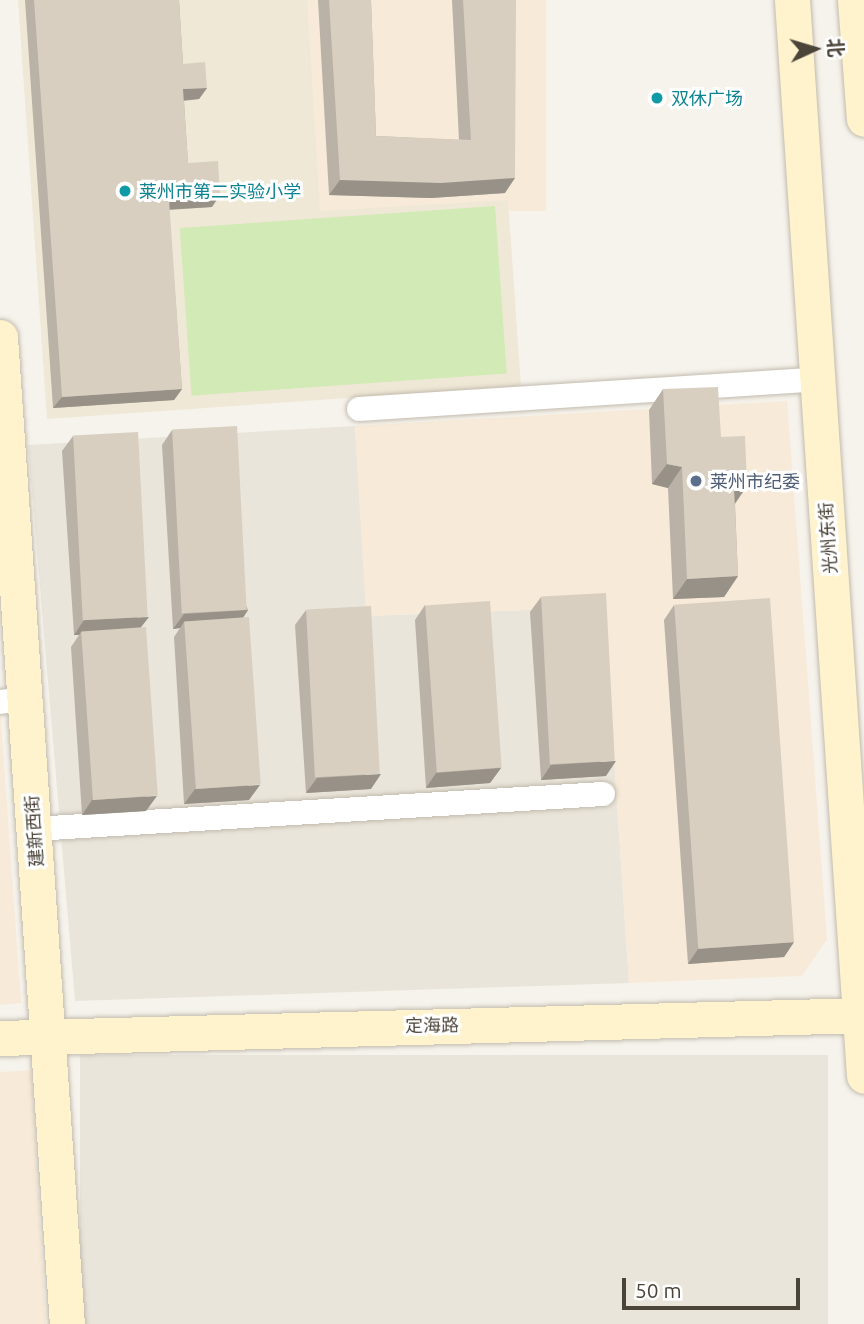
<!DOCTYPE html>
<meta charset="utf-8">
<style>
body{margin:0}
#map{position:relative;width:864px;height:1324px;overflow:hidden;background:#f6f3ec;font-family:Ubuntu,"Noto Sans SC",sans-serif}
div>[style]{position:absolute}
.residential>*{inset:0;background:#eae5da;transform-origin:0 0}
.commercial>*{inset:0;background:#f7ead8;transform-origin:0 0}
.education>*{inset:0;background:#efe8d6}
.green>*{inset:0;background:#d2eab5;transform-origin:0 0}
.roads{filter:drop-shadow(0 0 2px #c2bbae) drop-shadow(0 0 2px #c2bbae)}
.street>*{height:24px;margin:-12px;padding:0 12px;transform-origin:12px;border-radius:12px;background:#fff}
.secondary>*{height:35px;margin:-17.5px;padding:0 17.5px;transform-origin:17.5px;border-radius:17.5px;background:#fff3cd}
.wall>*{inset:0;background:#bab2a6}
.shaded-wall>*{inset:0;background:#979187}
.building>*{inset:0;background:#d8cfc1;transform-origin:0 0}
.dots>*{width:19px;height:19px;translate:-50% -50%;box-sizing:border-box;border:4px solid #fff;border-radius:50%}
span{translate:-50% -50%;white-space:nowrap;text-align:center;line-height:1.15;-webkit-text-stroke:6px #fff;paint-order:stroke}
.culture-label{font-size:18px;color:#0d838f}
.left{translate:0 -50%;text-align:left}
.service-label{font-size:18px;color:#4e5e75}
.street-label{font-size:18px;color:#4b4439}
.north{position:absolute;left:780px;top:14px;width:70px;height:70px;-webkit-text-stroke:5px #fff;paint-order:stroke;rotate:86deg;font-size:19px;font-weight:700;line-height:28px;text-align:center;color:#4b4439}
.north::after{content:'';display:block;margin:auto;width:24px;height:32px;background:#4b4439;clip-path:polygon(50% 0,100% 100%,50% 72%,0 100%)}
.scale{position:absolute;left:622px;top:1278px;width:178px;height:32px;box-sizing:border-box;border:4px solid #4b4439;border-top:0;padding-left:9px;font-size:21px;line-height:24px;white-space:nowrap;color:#4b4439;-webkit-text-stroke:5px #fff;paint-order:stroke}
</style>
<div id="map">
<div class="residential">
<i style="clip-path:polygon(355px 426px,367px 616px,604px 607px,629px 983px,75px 1001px,28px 445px)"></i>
<i style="left:80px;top:1055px;width:748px;height:270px"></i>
</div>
<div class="commercial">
<i style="left:307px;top:0;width:239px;height:211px"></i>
<i style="clip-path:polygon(787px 401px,827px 939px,802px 976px,629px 983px,604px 607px,366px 616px,355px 426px)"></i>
<i style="clip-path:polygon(0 707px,21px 1003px,0 1005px)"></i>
<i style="clip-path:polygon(31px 1070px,46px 1324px,0 1324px,0 1072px)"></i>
</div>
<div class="education">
<i style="clip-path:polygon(18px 0,307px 0,320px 211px,508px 200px,521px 386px,47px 419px)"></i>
</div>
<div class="green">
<i style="left:495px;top:206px;width:168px;height:316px;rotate:86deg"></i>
</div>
<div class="roads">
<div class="street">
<i style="left:359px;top:409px;width:459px;rotate:-3.7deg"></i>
<i style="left:0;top:702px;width:25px;rotate:-7deg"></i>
<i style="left:34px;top:829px;width:570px;rotate:-3.52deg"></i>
</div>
<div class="secondary">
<i style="left:792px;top:0;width:1078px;rotate:86.17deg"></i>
<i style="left:855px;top:0;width:119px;rotate:85.7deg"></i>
<i style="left:0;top:337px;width:989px;rotate:86.12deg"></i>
<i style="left:0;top:1038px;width:864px;rotate:-1.52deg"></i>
</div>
</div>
<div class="wall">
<i style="clip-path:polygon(25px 0,179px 0,183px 64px,207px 88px,199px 99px,184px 101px,188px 163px,212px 207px,169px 210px,182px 389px,174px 400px,53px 408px)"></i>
<i style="clip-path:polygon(318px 0,371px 0,376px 136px,459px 140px,452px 0,516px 0,505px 193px,431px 198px,329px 195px)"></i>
<i style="clip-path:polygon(663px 389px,721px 437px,747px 486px,735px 504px,738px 576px,724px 597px,673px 599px,668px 488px,652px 484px,649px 410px)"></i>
<i style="clip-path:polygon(172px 430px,248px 610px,243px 618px,249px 800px,184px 804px,174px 637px,180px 628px,173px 629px,162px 445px)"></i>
<i style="clip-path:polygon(73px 436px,141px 628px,146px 811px,82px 815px,71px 647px,79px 635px,74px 635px,62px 451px)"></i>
<i style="clip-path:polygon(541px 597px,606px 776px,541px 780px,530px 612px)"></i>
<i style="clip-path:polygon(425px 605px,501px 768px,490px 783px,426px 788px,415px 620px)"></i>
<i style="clip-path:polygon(674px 605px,794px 942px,784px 957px,688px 964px,664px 620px)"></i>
<i style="clip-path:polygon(306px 610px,371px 789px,306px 793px,295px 625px)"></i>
</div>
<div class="shaded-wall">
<i style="clip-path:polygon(207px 88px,199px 99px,175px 101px,183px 89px)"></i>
<i style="clip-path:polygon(515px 178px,505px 193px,431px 198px,329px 195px,340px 180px)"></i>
<i style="clip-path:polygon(220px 195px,212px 207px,161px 210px,169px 199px)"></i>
<i style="clip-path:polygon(182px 389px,174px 400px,53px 408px,62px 397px)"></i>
<i style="clip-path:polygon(667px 464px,682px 467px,668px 488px,652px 484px)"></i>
<i style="clip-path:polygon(747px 486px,733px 506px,734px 487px)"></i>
<i style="clip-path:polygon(738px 576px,724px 597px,673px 599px,687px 579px)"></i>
<i style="clip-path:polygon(248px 610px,238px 625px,184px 622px,180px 628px,173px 629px,184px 614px)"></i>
<i style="clip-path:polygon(149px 617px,138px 631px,81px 632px,79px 635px,74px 635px,84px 620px)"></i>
<i style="clip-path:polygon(616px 761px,606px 776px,541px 780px,551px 765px)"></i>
<i style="clip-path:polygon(501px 768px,490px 783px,426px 788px,436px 773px)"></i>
<i style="clip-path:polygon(381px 774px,371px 789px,306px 793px,317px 778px)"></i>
<i style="clip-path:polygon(260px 785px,249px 800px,184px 804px,195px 789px)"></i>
<i style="clip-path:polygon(157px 796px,146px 811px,82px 815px,92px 800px)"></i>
<i style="clip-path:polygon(794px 942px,784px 957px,688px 964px,698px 949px)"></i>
</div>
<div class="building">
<i style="clip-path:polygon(34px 0,179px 0,183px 64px,205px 62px,207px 88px,183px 89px,188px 163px,218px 161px,220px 195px,169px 199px,182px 389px,62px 397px)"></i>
<i style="clip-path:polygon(329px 0,371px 0,376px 136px,471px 140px,463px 0,516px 0,515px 178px,441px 183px,340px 180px)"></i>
<i style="clip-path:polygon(718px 387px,721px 437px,745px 436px,747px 486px,734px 487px,738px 576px,687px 579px,682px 467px,667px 464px,663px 389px)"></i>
<i style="left:237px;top:426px;width:184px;height:65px;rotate:87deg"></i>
<i style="left:138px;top:432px;width:185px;height:65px;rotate:87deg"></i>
<i style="left:606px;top:593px;width:168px;height:65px;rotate:87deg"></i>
<i style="left:770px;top:598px;width:345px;height:96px;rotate:86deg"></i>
<i style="left:490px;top:601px;width:167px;height:65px;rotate:86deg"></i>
<i style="left:371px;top:606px;width:168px;height:65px;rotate:87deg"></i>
<i style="left:249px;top:617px;width:168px;height:65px;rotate:86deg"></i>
<i style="left:146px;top:627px;width:169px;height:65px;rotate:86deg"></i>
</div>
<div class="dots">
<i style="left:657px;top:98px;background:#0f9aa8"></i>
<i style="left:125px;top:191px;background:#0f9aa8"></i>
<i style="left:696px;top:481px;background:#5c6f8a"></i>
</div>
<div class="culture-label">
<span class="left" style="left:671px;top:98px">双休广场</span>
<span class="left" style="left:139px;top:191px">莱州市第二实验小学</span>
</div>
<div class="service-label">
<span class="left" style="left:710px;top:481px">莱州市纪委</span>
</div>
<div class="street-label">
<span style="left:828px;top:538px;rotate:-94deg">光州东街</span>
<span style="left:34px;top:831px;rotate:-94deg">建新西街</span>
<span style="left:432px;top:1025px;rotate:-1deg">定海路</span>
</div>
<div class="north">北</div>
<div class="scale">50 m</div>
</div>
